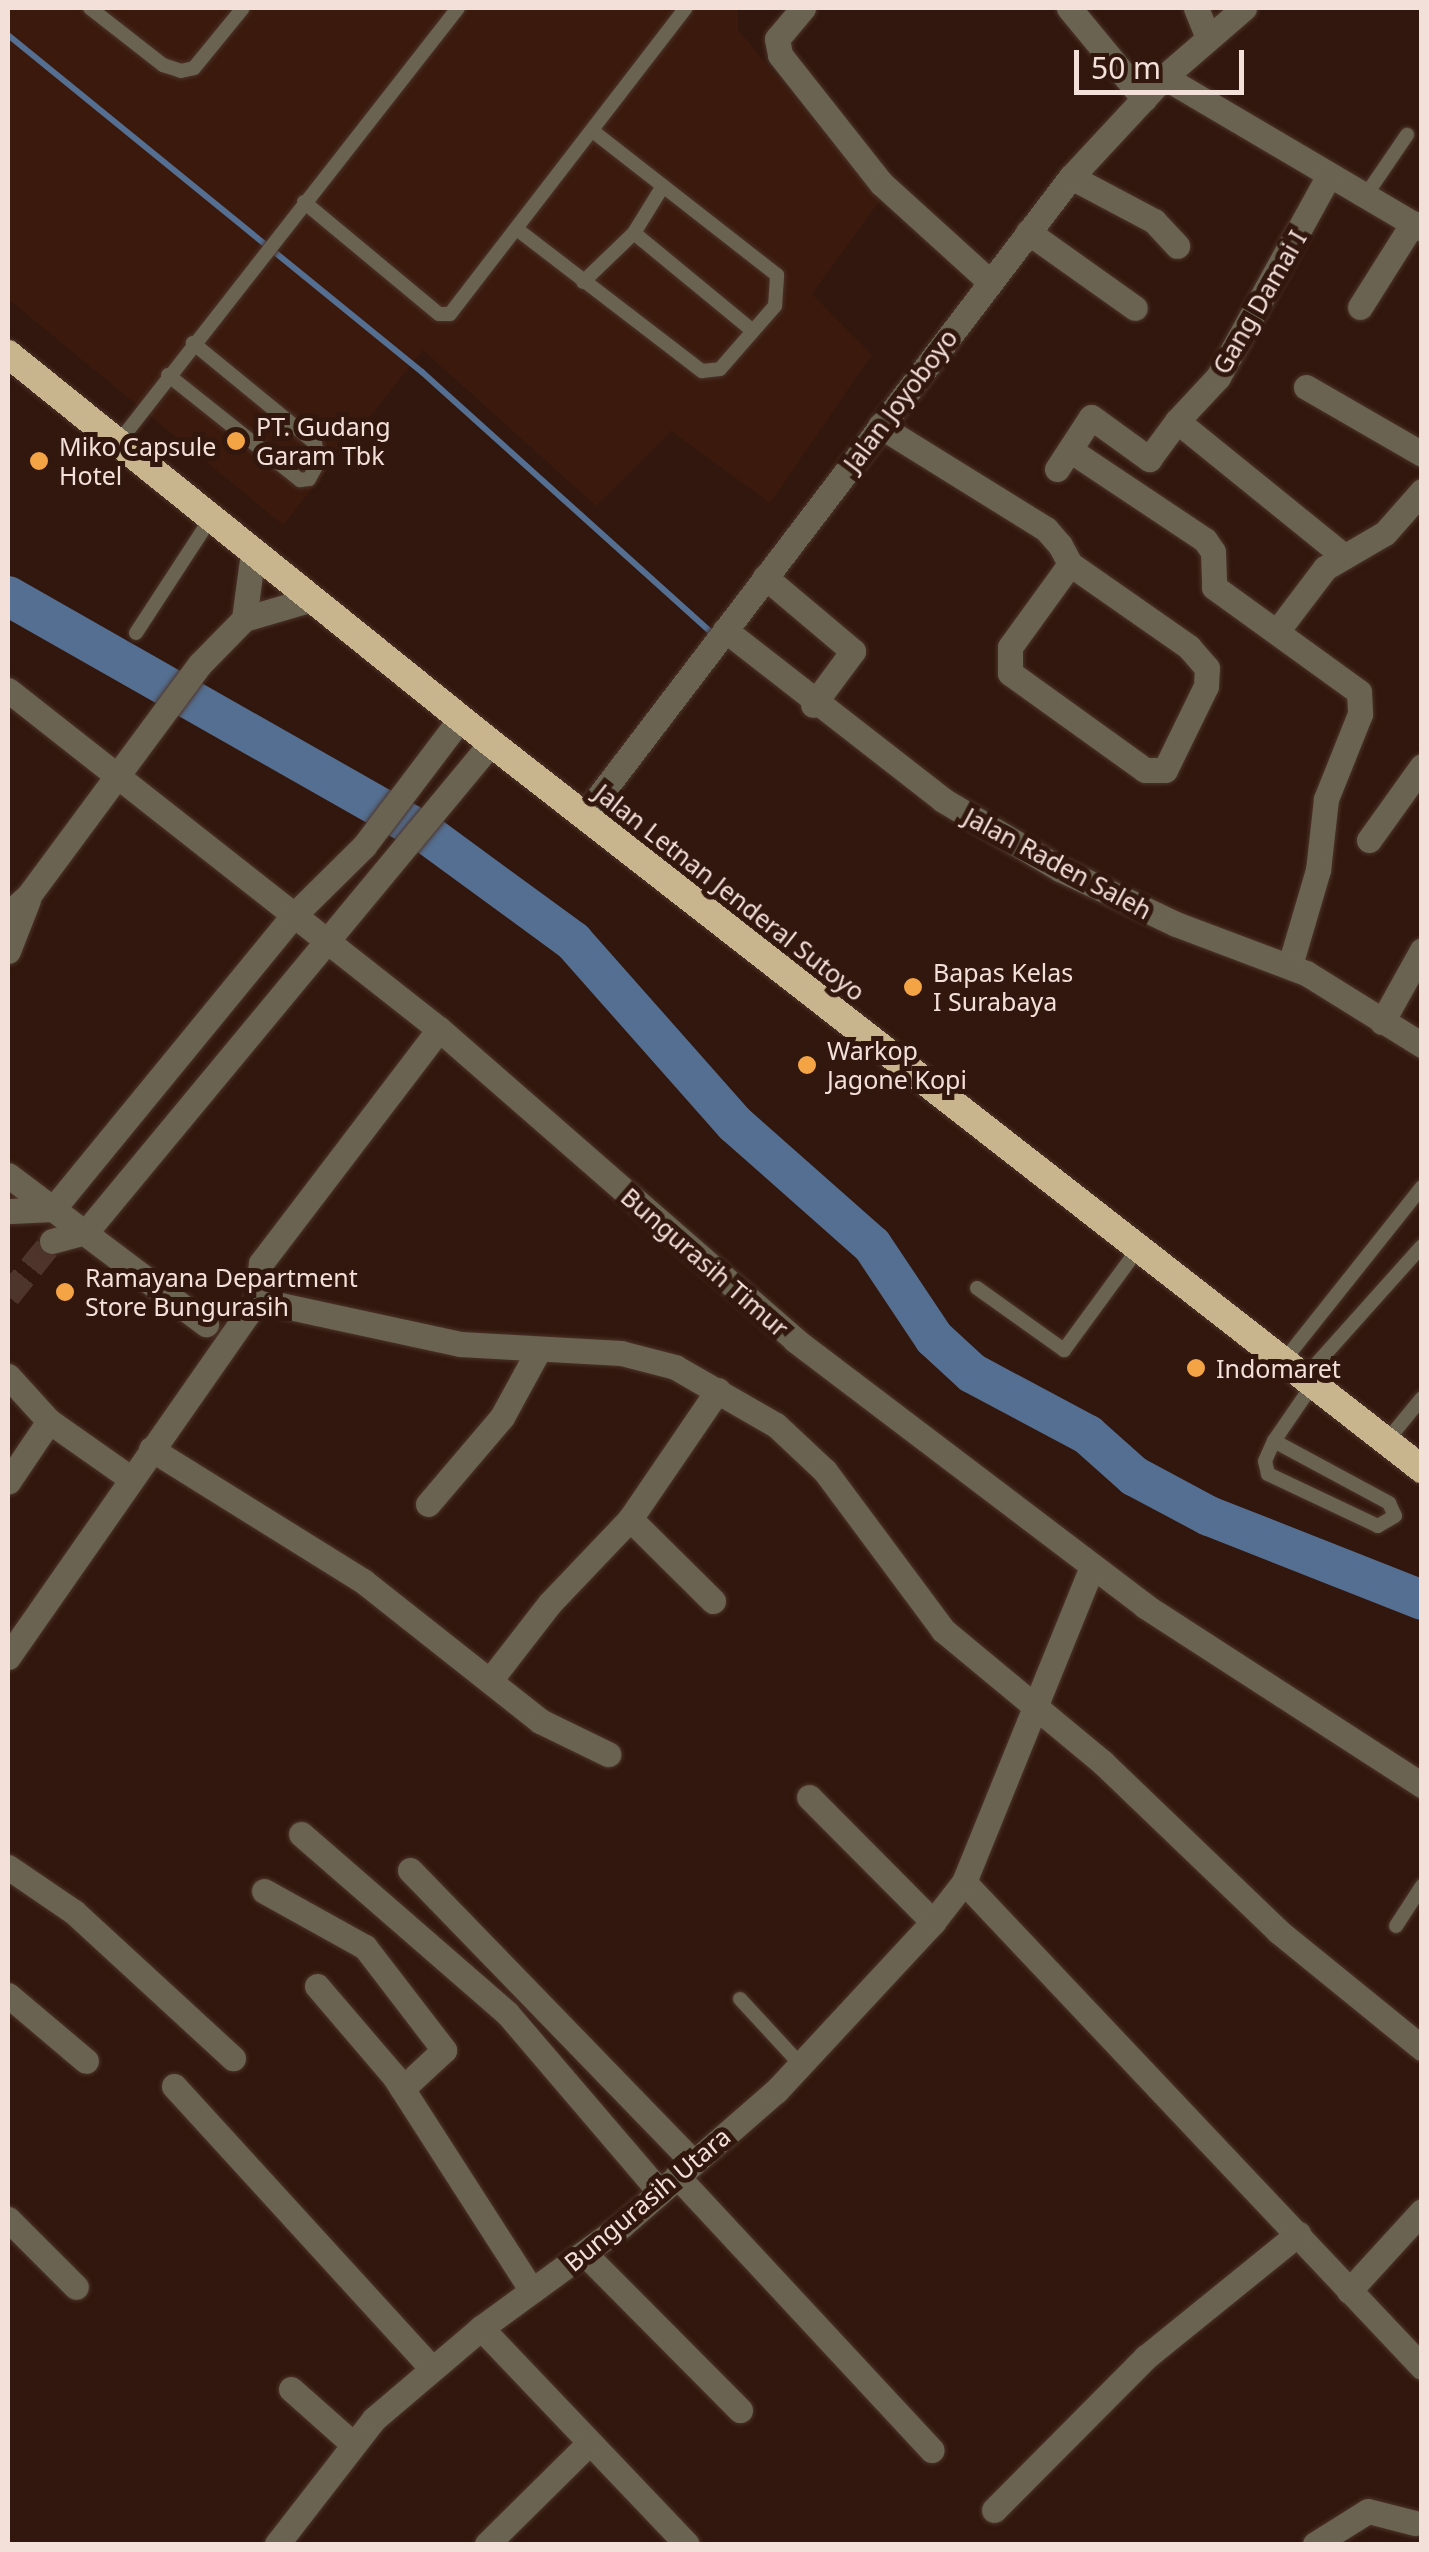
<!DOCTYPE html>
<style>
body{margin:0}
#map{position:relative;width:1429px;height:2552px;overflow:hidden;background:#31170d;font-family:"Noto Sans",sans-serif}
div>[style]{position:absolute}
.built>*{inset:0;background:#3b1a0d}
.stream>*{height:6px;margin:-3px;padding:0 3px;transform-origin:3px;border-radius:3px;background:#546f91}
.river>*{height:40px;margin:-20px;padding:0 20px;transform-origin:20px;border-radius:20px;background:#546f91}
.minor-tunnel>*{height:25px;margin-top:-12.5px;transform-origin:0;background:repeating-linear-gradient(90deg,#4e352c 0 25px,transparent 0 37px)}
.roads{filter:drop-shadow(0 0 2px #4c332a) drop-shadow(0 0 2px #4c332a)}
.service>*{height:14px;margin:-7px;padding:0 7px;transform-origin:7px;border-radius:7px;background:#6b6352}
.minor>*{height:25px;margin:-12.5px;padding:0 12.5px;transform-origin:12.5px;border-radius:12.5px;background:#6b6352}
.tertiary>*{height:25px;margin:-12.5px;padding:0 12.5px;transform-origin:12.5px;border-radius:12.5px;background:#6b6352}
.trunk>*{height:28px;margin:-14px;padding:0 14px;transform-origin:14px;border-radius:14px;background:#c8b48d}
.dots>*{width:28px;height:28px;translate:-50% -50%;box-sizing:border-box;border:5px solid #31170d;border-radius:50%}
span{translate:-50% -50%;white-space:nowrap;text-align:center;line-height:1.15;-webkit-text-stroke:10px #31170d;paint-order:stroke}
.street-label{font-size:25px;color:#f3e0d9}
.poi-label{font-size:25px;color:#f3e0d9}
.left{translate:0 -50%;text-align:left}
.frame{position:absolute;inset:0;border:10px solid #f3e0d9;pointer-events:none}
.scale{position:absolute;left:1074px;top:50px;width:170px;height:45px;box-sizing:border-box;border:5px solid #f3e0d9;border-top:0;padding-left:12px;font-size:30px;line-height:35px;white-space:nowrap;color:#f3e0d9;-webkit-text-stroke:8px #31170d;paint-order:stroke}
</style>
<div id="map">
<div class="built">
<i style="clip-path:polygon(8px 8px,738px 8px,738px 30px,880px 200px,812px 294px,872px 355px,770px 503px,671px 431px,596px 506px,423px 350px,283px 525px,8px 299px)"></i>
</div>
<div class="stream">
<i style="left:8px;top:35px;width:534px;rotate:39.15deg"></i>
<i style="left:422px;top:372px;width:393px;rotate:42deg"></i>
</div>
<div class="river">
<i style="left:8px;top:596px;width:478px;rotate:29.6deg"></i>
<i style="left:424px;top:832px;width:185px;rotate:36.2deg"></i>
<i style="left:573px;top:941px;width:244px;rotate:48.5deg"></i>
<i style="left:735px;top:1124px;width:183px;rotate:41.5deg"></i>
<i style="left:872px;top:1245px;width:112px;rotate:56.3deg"></i>
<i style="left:934px;top:1338px;width:52px;rotate:42.6deg"></i>
<i style="left:972px;top:1373px;width:132px;rotate:28.1deg"></i>
<i style="left:1088px;top:1435px;width:62px;rotate:41.7deg"></i>
<i style="left:1134px;top:1476px;width:85px;rotate:28.1deg"></i>
<i style="left:1209px;top:1516px;width:229px;rotate:21.5deg"></i>
</div>
<div class="minor-tunnel">
<i style="left:8px;top:1296px;width:70px;rotate:-51.3deg"></i>
</div>
<div class="roads">
<div class="service">
<i style="left:90px;top:8px;width:93px;rotate:38deg"></i>
<i style="left:163px;top:65px;width:19px;rotate:18deg"></i>
<i style="left:181px;top:71px;width:13px;rotate:-13deg"></i>
<i style="left:194px;top:68px;width:77px;rotate:-50.8deg"></i>
<i style="left:663px;top:186px;width:55px;rotate:121.7deg"></i>
<i style="left:634px;top:233px;width:154px;rotate:39.5deg"></i>
<i style="left:1366px;top:195px;width:73px;rotate:-55.7deg"></i>
<i style="left:304px;top:202px;width:175px;rotate:39.7deg"></i>
<i style="left:439px;top:314px;width:11px"></i>
<i style="left:450px;top:314px;width:386px;rotate:-52.4deg"></i>
<i style="left:518px;top:230px;width:232px;rotate:37.5deg"></i>
<i style="left:702px;top:371px;width:18px;rotate:-6deg"></i>
<i style="left:720px;top:369px;width:84px;rotate:-48.9deg"></i>
<i style="left:775px;top:306px;width:31px;rotate:-86deg"></i>
<i style="left:777px;top:275px;width:234px;rotate:-142deg"></i>
<i style="left:583px;top:282px;width:71px;rotate:-43.9deg"></i>
<i style="left:168px;top:375px;width:169px;rotate:38.5deg"></i>
<i style="left:300px;top:480px;width:9px;rotate:-6deg"></i>
<i style="left:309px;top:479px;width:21px;rotate:-61deg"></i>
<i style="left:319px;top:461px;width:18px;rotate:-103deg"></i>
<i style="left:315px;top:443px;width:158px;rotate:-140.7deg"></i>
<i style="left:118px;top:443px;width:552px;rotate:-51.99deg"></i>
<i style="left:136px;top:633px;width:137px;rotate:-56.9deg"></i>
<i style="left:977px;top:1288px;width:107px;rotate:35.5deg"></i>
<i style="left:1064px;top:1350px;width:125px;rotate:-53.8deg"></i>
<i style="left:1282px;top:1363px;width:225px;rotate:-51.5deg"></i>
<i style="left:1303px;top:1379px;width:178px;rotate:-48.2deg"></i>
<i style="left:1274px;top:1441px;width:131px;rotate:28.3deg"></i>
<i style="left:1389px;top:1503px;width:14px;rotate:65deg"></i>
<i style="left:1395px;top:1516px;width:20px;rotate:150deg"></i>
<i style="left:1378px;top:1526px;width:122px;rotate:-154.7deg"></i>
<i style="left:1268px;top:1474px;width:13px;rotate:-103deg"></i>
<i style="left:1265px;top:1461px;width:22px;rotate:-66deg"></i>
<i style="left:1274px;top:1441px;width:65px;rotate:-55.6deg"></i>
<i style="left:1385px;top:1443px;width:58px;rotate:-50.6deg"></i>
<i style="left:1396px;top:1926px;width:48px;rotate:-57deg"></i>
<i style="left:740px;top:1999px;width:88px;rotate:47.3deg"></i>
</div>
<div class="minor">
<i style="left:803px;top:8px;width:40px;rotate:130deg"></i>
<i style="left:777px;top:39px;width:16px;rotate:79deg"></i>
<i style="left:780px;top:55px;width:164px;rotate:51.7deg"></i>
<i style="left:882px;top:184px;width:146px;rotate:42.2deg"></i>
<i style="left:1069px;top:8px;width:118px;rotate:50.5deg"></i>
<i style="left:1196px;top:8px;width:31px;rotate:68deg"></i>
<i style="left:1164px;top:77px;width:299px;rotate:30.5deg"></i>
<i style="left:1071px;top:177px;width:94px;rotate:27.9deg"></i>
<i style="left:1154px;top:221px;width:34px;rotate:47deg"></i>
<i style="left:1028px;top:232px;width:131px;rotate:35.4deg"></i>
<i style="left:1360px;top:307px;width:99px;rotate:-57.8deg"></i>
<i style="left:1306px;top:387px;width:134px;rotate:30deg"></i>
<i style="left:1177px;top:421px;width:60px;rotate:-47deg"></i>
<i style="left:1218px;top:377px;width:230px;rotate:-61.2deg"></i>
<i style="left:880px;top:426px;width:195px;rotate:31.8deg"></i>
<i style="left:1046px;top:529px;width:21px;rotate:49deg"></i>
<i style="left:1060px;top:545px;width:21px;rotate:62deg"></i>
<i style="left:1070px;top:564px;width:102px;rotate:125.9deg"></i>
<i style="left:1010px;top:647px;width:26px;rotate:90deg"></i>
<i style="left:1010px;top:673px;width:166px;rotate:35.7deg"></i>
<i style="left:1145px;top:770px;width:20px"></i>
<i style="left:1165px;top:770px;width:93px;rotate:-64deg"></i>
<i style="left:1206px;top:686px;width:18px;rotate:-87deg"></i>
<i style="left:1207px;top:668px;width:28px;rotate:-131deg"></i>
<i style="left:1189px;top:647px;width:145px;rotate:-145.1deg"></i>
<i style="left:1070px;top:450px;width:162px;rotate:33.7deg"></i>
<i style="left:1205px;top:540px;width:14px;rotate:56deg"></i>
<i style="left:1213px;top:552px;width:35px;rotate:88deg"></i>
<i style="left:1214px;top:587px;width:179px;rotate:35.9deg"></i>
<i style="left:1359px;top:692px;width:22px;rotate:87deg"></i>
<i style="left:1360px;top:714px;width:92px;rotate:111.8deg"></i>
<i style="left:1326px;top:799px;width:71px;rotate:96.4deg"></i>
<i style="left:1318px;top:870px;width:99px;rotate:106.4deg"></i>
<i style="left:1057px;top:469px;width:62px;rotate:-56.8deg"></i>
<i style="left:1091px;top:417px;width:72px;rotate:35.9deg"></i>
<i style="left:1149px;top:459px;width:47px;rotate:-53.6deg"></i>
<i style="left:1177px;top:421px;width:215px;rotate:39deg"></i>
<i style="left:765px;top:577px;width:115px;rotate:40.1deg"></i>
<i style="left:853px;top:651px;width:67px;rotate:126.5deg"></i>
<i style="left:244px;top:619px;width:68px;rotate:-82.3deg"></i>
<i style="left:725px;top:630px;width:276px;rotate:37.9deg"></i>
<i style="left:943px;top:800px;width:136px;rotate:30.5deg"></i>
<i style="left:1060px;top:869px;width:128px;rotate:25.4deg"></i>
<i style="left:1176px;top:924px;width:139px;rotate:20.7deg"></i>
<i style="left:1306px;top:973px;width:137px;rotate:31.8deg"></i>
<i style="left:1278px;top:630px;width:78px;rotate:-52.8deg"></i>
<i style="left:1325px;top:568px;width:69px;rotate:-30.3deg"></i>
<i style="left:1385px;top:533px;width:56px;rotate:-48.6deg"></i>
<i style="left:8px;top:690px;width:548px;rotate:38.19deg"></i>
<i style="left:439px;top:1029px;width:473px;rotate:41.1deg"></i>
<i style="left:795px;top:1340px;width:440px;rotate:37.2deg"></i>
<i style="left:1145px;top:1606px;width:330px;rotate:32.9deg"></i>
<i style="left:1369px;top:840px;width:91px;rotate:-54.4deg"></i>
<i style="left:8px;top:914px;width:28px;rotate:-42deg"></i>
<i style="left:29px;top:895px;width:287px;rotate:-53.5deg"></i>
<i style="left:200px;top:664px;width:63px;rotate:-45.6deg"></i>
<i style="left:244px;top:619px;width:71px;rotate:-16.4deg"></i>
<i style="left:8px;top:951px;width:55px;rotate:-68.6deg"></i>
<i style="left:1382px;top:1022px;width:82px;rotate:-60.9deg"></i>
<i style="left:8px;top:1175px;width:248px;rotate:37deg"></i>
<i style="left:11px;top:1211px;width:42px;rotate:-2.7deg"></i>
<i style="left:53px;top:1209px;width:379px;rotate:-50.7deg"></i>
<i style="left:293px;top:916px;width:100px;rotate:-44.6deg"></i>
<i style="left:364px;top:846px;width:159px;rotate:-52.9deg"></i>
<i style="left:52px;top:1241px;width:35px;rotate:-15deg"></i>
<i style="left:86px;top:1232px;width:635px;rotate:-50.37deg"></i>
<i style="left:257px;top:1300px;width:208px;rotate:12.2deg"></i>
<i style="left:460px;top:1344px;width:161px;rotate:3.2deg"></i>
<i style="left:621px;top:1353px;width:56px;rotate:14.5deg"></i>
<i style="left:675px;top:1367px;width:116px;rotate:29.9deg"></i>
<i style="left:776px;top:1425px;width:67px;rotate:43.2deg"></i>
<i style="left:825px;top:1471px;width:198px;rotate:53.4deg"></i>
<i style="left:943px;top:1630px;width:207px;rotate:39.7deg"></i>
<i style="left:1102px;top:1762px;width:244px;rotate:43.8deg"></i>
<i style="left:1278px;top:1931px;width:186px;rotate:39.1deg"></i>
<i style="left:8px;top:1376px;width:61px;rotate:47.7deg"></i>
<i style="left:49px;top:1421px;width:73px;rotate:123.9deg"></i>
<i style="left:49px;top:1421px;width:90px;rotate:35.1deg"></i>
<i style="left:151px;top:1449px;width:250px;rotate:31.9deg"></i>
<i style="left:363px;top:1581px;width:226px;rotate:38.3deg"></i>
<i style="left:540px;top:1721px;width:76px;rotate:25.9deg"></i>
<i style="left:428px;top:1504px;width:114px;rotate:-49.6deg"></i>
<i style="left:502px;top:1417px;width:75px;rotate:-61.4deg"></i>
<i style="left:713px;top:1601px;width:117px;rotate:-135.3deg"></i>
<i style="left:630px;top:1519px;width:156px;rotate:-55.7deg"></i>
<i style="left:8px;top:1657px;width:435px;rotate:-55.1deg"></i>
<i style="left:257px;top:1300px;width:37px;rotate:-84deg"></i>
<i style="left:261px;top:1263px;width:294px;rotate:-52.7deg"></i>
<i style="left:491px;top:1679px;width:96px;rotate:-52.2deg"></i>
<i style="left:550px;top:1603px;width:116px;rotate:-46.4deg"></i>
<i style="left:809px;top:1797px;width:176px;rotate:45.2deg"></i>
<i style="left:301px;top:1834px;width:273px;rotate:41deg"></i>
<i style="left:507px;top:2013px;width:235px;rotate:49.5deg"></i>
<i style="left:8px;top:1867px;width:80px;rotate:34.3deg"></i>
<i style="left:74px;top:1912px;width:216px;rotate:42.6deg"></i>
<i style="left:410px;top:1870px;width:407px;rotate:45.9deg"></i>
<i style="left:964px;top:1882px;width:667px;rotate:46.64deg"></i>
<i style="left:264px;top:1891px;width:115px;rotate:29deg"></i>
<i style="left:365px;top:1947px;width:130px;rotate:52.5deg"></i>
<i style="left:444px;top:2050px;width:57px;rotate:137.1deg"></i>
<i style="left:317px;top:1986px;width:118px;rotate:49.5deg"></i>
<i style="left:394px;top:2076px;width:255px;rotate:57.3deg"></i>
<i style="left:8px;top:1995px;width:102px;rotate:40.2deg"></i>
<i style="left:174px;top:2086px;width:383px;rotate:47.6deg"></i>
<i style="left:677px;top:2176px;width:374px;rotate:47.1deg"></i>
<i style="left:8px;top:2219px;width:96px;rotate:45deg"></i>
<i style="left:585px;top:2254px;width:220px;rotate:45.2deg"></i>
<i style="left:1349px;top:2291px;width:108px;rotate:-47.6deg"></i>
<i style="left:481px;top:2328px;width:298px;rotate:46.4deg"></i>
<i style="left:291px;top:2389px;width:83px;rotate:41.6deg"></i>
<i style="left:994px;top:2510px;width:216px;rotate:-45.2deg"></i>
<i style="left:1146px;top:2357px;width:196px;rotate:-39deg"></i>
<i style="left:277px;top:2544px;width:158px;rotate:-52.2deg"></i>
<i style="left:374px;top:2419px;width:140px;rotate:-40.4deg"></i>
<i style="left:481px;top:2328px;width:173px;rotate:-36.1deg"></i>
<i style="left:621px;top:2226px;width:206px;rotate:-41.1deg"></i>
<i style="left:776px;top:2091px;width:231px;rotate:-47.1deg"></i>
<i style="left:933px;top:1922px;width:51px;rotate:-52.2deg"></i>
<i style="left:964px;top:1882px;width:341px;rotate:-67.9deg"></i>
<i style="left:487px;top:2544px;width:141px;rotate:-44.7deg"></i>
<i style="left:1315px;top:2544px;width:62px;rotate:-31.9deg"></i>
<i style="left:1368px;top:2511px;width:49px;rotate:14.3deg"></i>
</div>
<div class="tertiary">
<i style="left:584px;top:816px;width:803px;rotate:-52.69deg"></i>
<i style="left:1071px;top:177px;width:137px;rotate:-47.1deg"></i>
<i style="left:1164px;top:77px;width:106px;rotate:-40.8deg"></i>
</div>
<div class="trunk">
<i style="left:8px;top:354px;width:620px;rotate:38.85deg"></i>
<i style="left:491px;top:743px;width:1181px;rotate:37.95deg"></i>
</div>
</div>
<div class="dots">
<i style="left:236px;top:441px;background:#f4a345"></i>
<i style="left:39px;top:461px;background:#f4a345"></i>
<i style="left:913px;top:987px;background:#f4a345"></i>
<i style="left:807px;top:1065px;background:#f4a345"></i>
<i style="left:65px;top:1292px;background:#f4a345"></i>
<i style="left:1196px;top:1368px;background:#f4a345"></i>
</div>
<div class="street-label">
<span style="left:1259px;top:302px;rotate:-60deg">Gang Damai I</span>
<span style="left:900px;top:400px;rotate:-53deg">Jalan Joyoboyo</span>
<span style="left:1058px;top:863px;rotate:28deg">Jalan Raden Saleh</span>
<span style="left:730px;top:892px;rotate:38deg">Jalan Letnan Jenderal Sutoyo</span>
<span style="left:705px;top:1262px;rotate:41deg">Bungurasih Timur</span>
<span style="left:647px;top:2199px;rotate:-40deg">Bungurasih Utara</span>
</div>
<div class="poi-label">
<span class="left" style="left:256px;top:441px">PT. Gudang<br>Garam Tbk</span>
<span class="left" style="left:59px;top:461px">Miko Capsule<br>Hotel</span>
<span class="left" style="left:933px;top:987px">Bapas Kelas<br>I Surabaya</span>
<span class="left" style="left:827px;top:1065px">Warkop<br>Jagone Kopi</span>
<span class="left" style="left:85px;top:1292px">Ramayana Department<br>Store Bungurasih</span>
<span class="left" style="left:1216px;top:1368px">Indomaret</span>
</div>
<div class="frame"></div>
<div class="scale">50 m</div>
</div>
